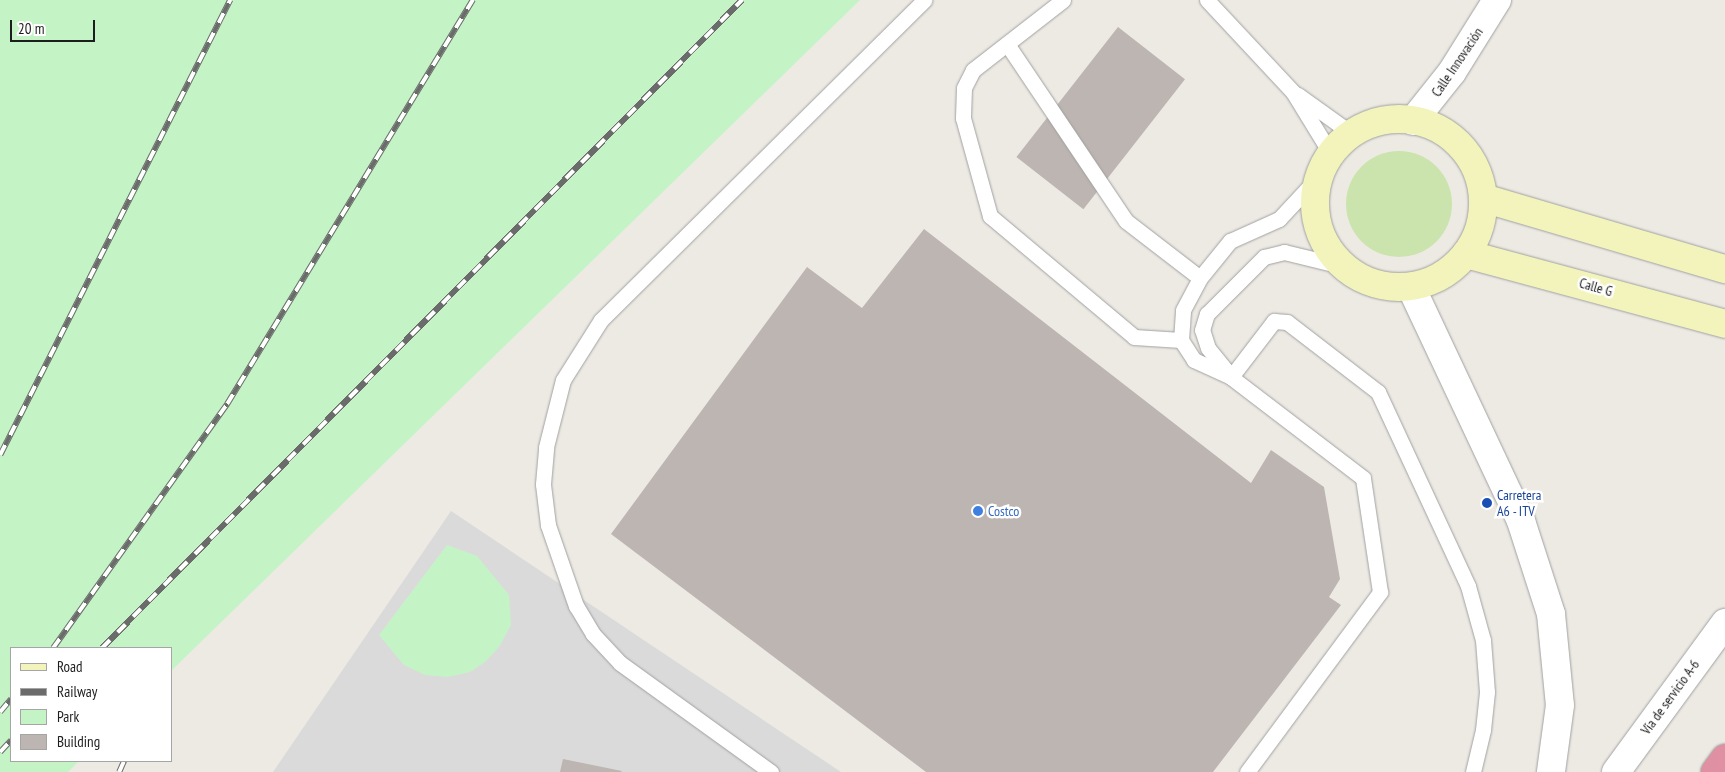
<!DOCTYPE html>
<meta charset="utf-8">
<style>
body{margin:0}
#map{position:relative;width:1725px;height:772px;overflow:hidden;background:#edeae4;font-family:"PT Sans Narrow",sans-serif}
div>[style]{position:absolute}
.residential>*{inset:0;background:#dbdada}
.grass>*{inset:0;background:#cbe4ad}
.round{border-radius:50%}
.park>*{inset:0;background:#c4f4c5}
.building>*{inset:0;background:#bdb5b1;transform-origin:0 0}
.roads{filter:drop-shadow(0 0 1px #a1a1a1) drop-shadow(0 0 1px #a1a1a1)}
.lane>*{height:15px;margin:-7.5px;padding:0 7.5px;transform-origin:7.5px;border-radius:7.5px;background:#fff}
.street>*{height:28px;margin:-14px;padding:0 14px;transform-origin:14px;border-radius:14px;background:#fff}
.secondary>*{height:28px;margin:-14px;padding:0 14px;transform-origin:14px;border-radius:14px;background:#f3f4bb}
.secondary>.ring{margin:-14px;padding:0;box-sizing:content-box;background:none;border:28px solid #f3f4bb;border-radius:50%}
.highway>*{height:28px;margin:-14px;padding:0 14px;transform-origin:14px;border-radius:14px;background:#df91a3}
.rail>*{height:5.5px;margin-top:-2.75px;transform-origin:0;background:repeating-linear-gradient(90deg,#fff 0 11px,#6b6b6b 0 22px);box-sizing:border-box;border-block:1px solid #6b6b6b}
.dots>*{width:14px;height:14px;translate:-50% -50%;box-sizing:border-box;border:2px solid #fff;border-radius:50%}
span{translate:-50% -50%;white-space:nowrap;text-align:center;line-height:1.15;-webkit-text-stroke:5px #fff;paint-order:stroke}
.street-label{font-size:14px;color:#1d1d1d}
.transit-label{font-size:14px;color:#164399}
.left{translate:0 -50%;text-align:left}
.shop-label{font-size:14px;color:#366cbe}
.legend{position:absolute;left:10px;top:647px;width:162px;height:115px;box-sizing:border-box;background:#fff;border:1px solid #a5a5a5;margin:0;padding:6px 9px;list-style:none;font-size:15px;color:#1d1d1d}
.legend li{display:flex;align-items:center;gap:10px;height:25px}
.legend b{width:25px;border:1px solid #a5a5a5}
.scale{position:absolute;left:10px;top:20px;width:85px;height:22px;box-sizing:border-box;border:2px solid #1d1d1d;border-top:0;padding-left:6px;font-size:15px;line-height:18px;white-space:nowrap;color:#1d1d1d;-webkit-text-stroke:4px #fff;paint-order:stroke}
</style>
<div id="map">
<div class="residential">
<i style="clip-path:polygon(451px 511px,841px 772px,273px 772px)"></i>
</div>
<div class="grass">
<i class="round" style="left:1346px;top:151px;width:106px;height:106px"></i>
</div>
<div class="park">
<i style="clip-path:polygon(0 0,860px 0,171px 671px,171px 648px,11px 648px,11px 761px,79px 761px,68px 772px,0 772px)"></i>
<i style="clip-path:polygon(447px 545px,477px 556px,509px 595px,511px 625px,499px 647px,485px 662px,470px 672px,448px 677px,425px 675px,404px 665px,379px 635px)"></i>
</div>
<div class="building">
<i style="left:1118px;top:27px;width:85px;height:165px;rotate:38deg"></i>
<i style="clip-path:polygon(924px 229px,1251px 483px,1271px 450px,1324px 487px,1340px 579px,1329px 597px,1341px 605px,1213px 772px,926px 772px,611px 534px,807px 267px,862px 308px)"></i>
<i style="clip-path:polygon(563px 759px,622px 771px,621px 772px,560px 772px)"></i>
</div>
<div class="roads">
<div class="lane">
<i style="left:1063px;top:0;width:114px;rotate:142.1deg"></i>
<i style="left:973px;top:70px;width:20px;rotate:117deg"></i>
<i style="left:964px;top:88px;width:30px;rotate:92deg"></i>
<i style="left:963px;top:118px;width:102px;rotate:74.6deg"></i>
<i style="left:990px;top:216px;width:188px;rotate:40deg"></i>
<i style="left:1134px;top:337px;width:47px;rotate:3.7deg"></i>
<i style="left:1207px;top:0;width:126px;rotate:46.9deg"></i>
<i style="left:1293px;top:92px;width:73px;rotate:58.5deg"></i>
<i style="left:1007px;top:44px;width:213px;rotate:56.1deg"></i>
<i style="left:1126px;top:221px;width:93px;rotate:37.6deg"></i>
<i style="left:1298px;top:95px;width:67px;rotate:35.8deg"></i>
<i style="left:1229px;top:374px;width:33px;rotate:-129deg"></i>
<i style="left:1208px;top:348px;width:19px;rotate:-108deg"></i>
<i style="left:1202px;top:330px;width:17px;rotate:-73deg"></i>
<i style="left:1207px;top:314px;width:81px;rotate:-45deg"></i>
<i style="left:1264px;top:257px;width:21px;rotate:-14deg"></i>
<i style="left:1284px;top:252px;width:60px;rotate:13.6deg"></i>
<i style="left:1231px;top:377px;width:71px;rotate:-52.5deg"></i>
<i style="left:1274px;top:321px;width:13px;rotate:4deg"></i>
<i style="left:1287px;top:322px;width:115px;rotate:37.6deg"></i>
<i style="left:1378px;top:392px;width:214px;rotate:65.1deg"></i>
<i style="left:1468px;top:586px;width:56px;rotate:74.5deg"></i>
<i style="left:1483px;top:640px;width:52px;rotate:85.6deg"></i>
<i style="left:1487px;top:692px;width:38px;rotate:96deg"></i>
<i style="left:1483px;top:730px;width:43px;rotate:103.4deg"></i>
<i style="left:771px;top:772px;width:186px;rotate:-144.2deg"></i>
<i style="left:620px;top:663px;width:40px;rotate:-133deg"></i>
<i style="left:593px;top:634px;width:33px;rotate:-121deg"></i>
<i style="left:576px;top:606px;width:86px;rotate:-109.1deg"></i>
<i style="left:548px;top:525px;width:41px;rotate:-97deg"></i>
<i style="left:543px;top:484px;width:37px;rotate:-85deg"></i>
<i style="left:546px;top:447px;width:69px;rotate:-75.8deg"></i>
<i style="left:563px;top:380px;width:71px;rotate:-57.7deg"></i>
<i style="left:601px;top:320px;width:455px;rotate:-44.7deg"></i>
<i style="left:1247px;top:772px;width:224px;rotate:-53.5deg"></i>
<i style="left:1380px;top:592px;width:115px;rotate:-98.5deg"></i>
<i style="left:1363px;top:478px;width:166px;rotate:-142.6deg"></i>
<i style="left:1231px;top:377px;width:41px;rotate:-155.3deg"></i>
<i style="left:1194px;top:360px;width:24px;rotate:-123deg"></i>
<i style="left:1181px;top:340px;width:30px;rotate:-86deg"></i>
<i style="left:1183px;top:310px;width:36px;rotate:-62deg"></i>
<i style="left:1200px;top:278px;width:48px;rotate:-51deg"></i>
<i style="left:1230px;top:241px;width:54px;rotate:-24.2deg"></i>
<i style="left:1279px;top:219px;width:60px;rotate:-47deg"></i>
</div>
<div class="street">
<i style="left:1413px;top:121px;width:63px;rotate:-51.5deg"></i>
<i style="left:1452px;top:72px;width:85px;rotate:-58deg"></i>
<i style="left:1411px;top:287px;width:259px;rotate:64.8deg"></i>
<i style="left:1521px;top:521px;width:98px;rotate:72.1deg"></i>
<i style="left:1551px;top:614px;width:91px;rotate:84.4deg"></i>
<i style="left:1560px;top:705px;width:68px;rotate:97.7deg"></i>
<i style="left:1616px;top:772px;width:185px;rotate:-53.8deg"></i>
</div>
<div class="secondary">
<i class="ring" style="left:1315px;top:119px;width:140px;height:140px"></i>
<i style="left:1483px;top:198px;width:252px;rotate:16.4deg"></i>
<i style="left:1466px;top:254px;width:268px;rotate:15.1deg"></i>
</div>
<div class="highway">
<i style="left:1715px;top:772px;width:17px;rotate:-54deg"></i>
</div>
</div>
<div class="rail">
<i style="left:0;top:455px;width:510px;rotate:-63.18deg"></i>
<i style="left:53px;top:648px;width:300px;rotate:-54.5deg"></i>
<i style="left:227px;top:404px;width:473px;rotate:-58.7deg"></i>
<i style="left:102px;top:648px;width:911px;rotate:-45.36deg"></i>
<i style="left:0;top:712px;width:17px;rotate:-50deg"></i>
<i style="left:0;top:752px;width:16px;rotate:-47deg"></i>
<i style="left:119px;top:772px;width:12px;rotate:-66deg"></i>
</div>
<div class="dots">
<i style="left:1487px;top:503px;background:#1a4fb4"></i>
<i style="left:978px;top:511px;background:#3f7fe0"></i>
</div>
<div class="street-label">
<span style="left:1457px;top:62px;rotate:-56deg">Calle Innovación</span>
<span style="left:1596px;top:287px;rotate:16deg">Calle G</span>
<span style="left:1670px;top:697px;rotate:-54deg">Vía de servicio A-6</span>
</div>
<div class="transit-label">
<span class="left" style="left:1497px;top:503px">Carretera<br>A6 - ITV</span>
</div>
<div class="shop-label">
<span class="left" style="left:988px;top:511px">Costco</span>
</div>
<ul class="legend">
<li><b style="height:6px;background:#f3f4bb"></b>Road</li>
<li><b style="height:6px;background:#6b6b6b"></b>Railway</li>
<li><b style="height:14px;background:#c4f4c5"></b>Park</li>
<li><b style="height:14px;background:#bdb5b1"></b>Building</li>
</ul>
<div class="scale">20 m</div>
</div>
